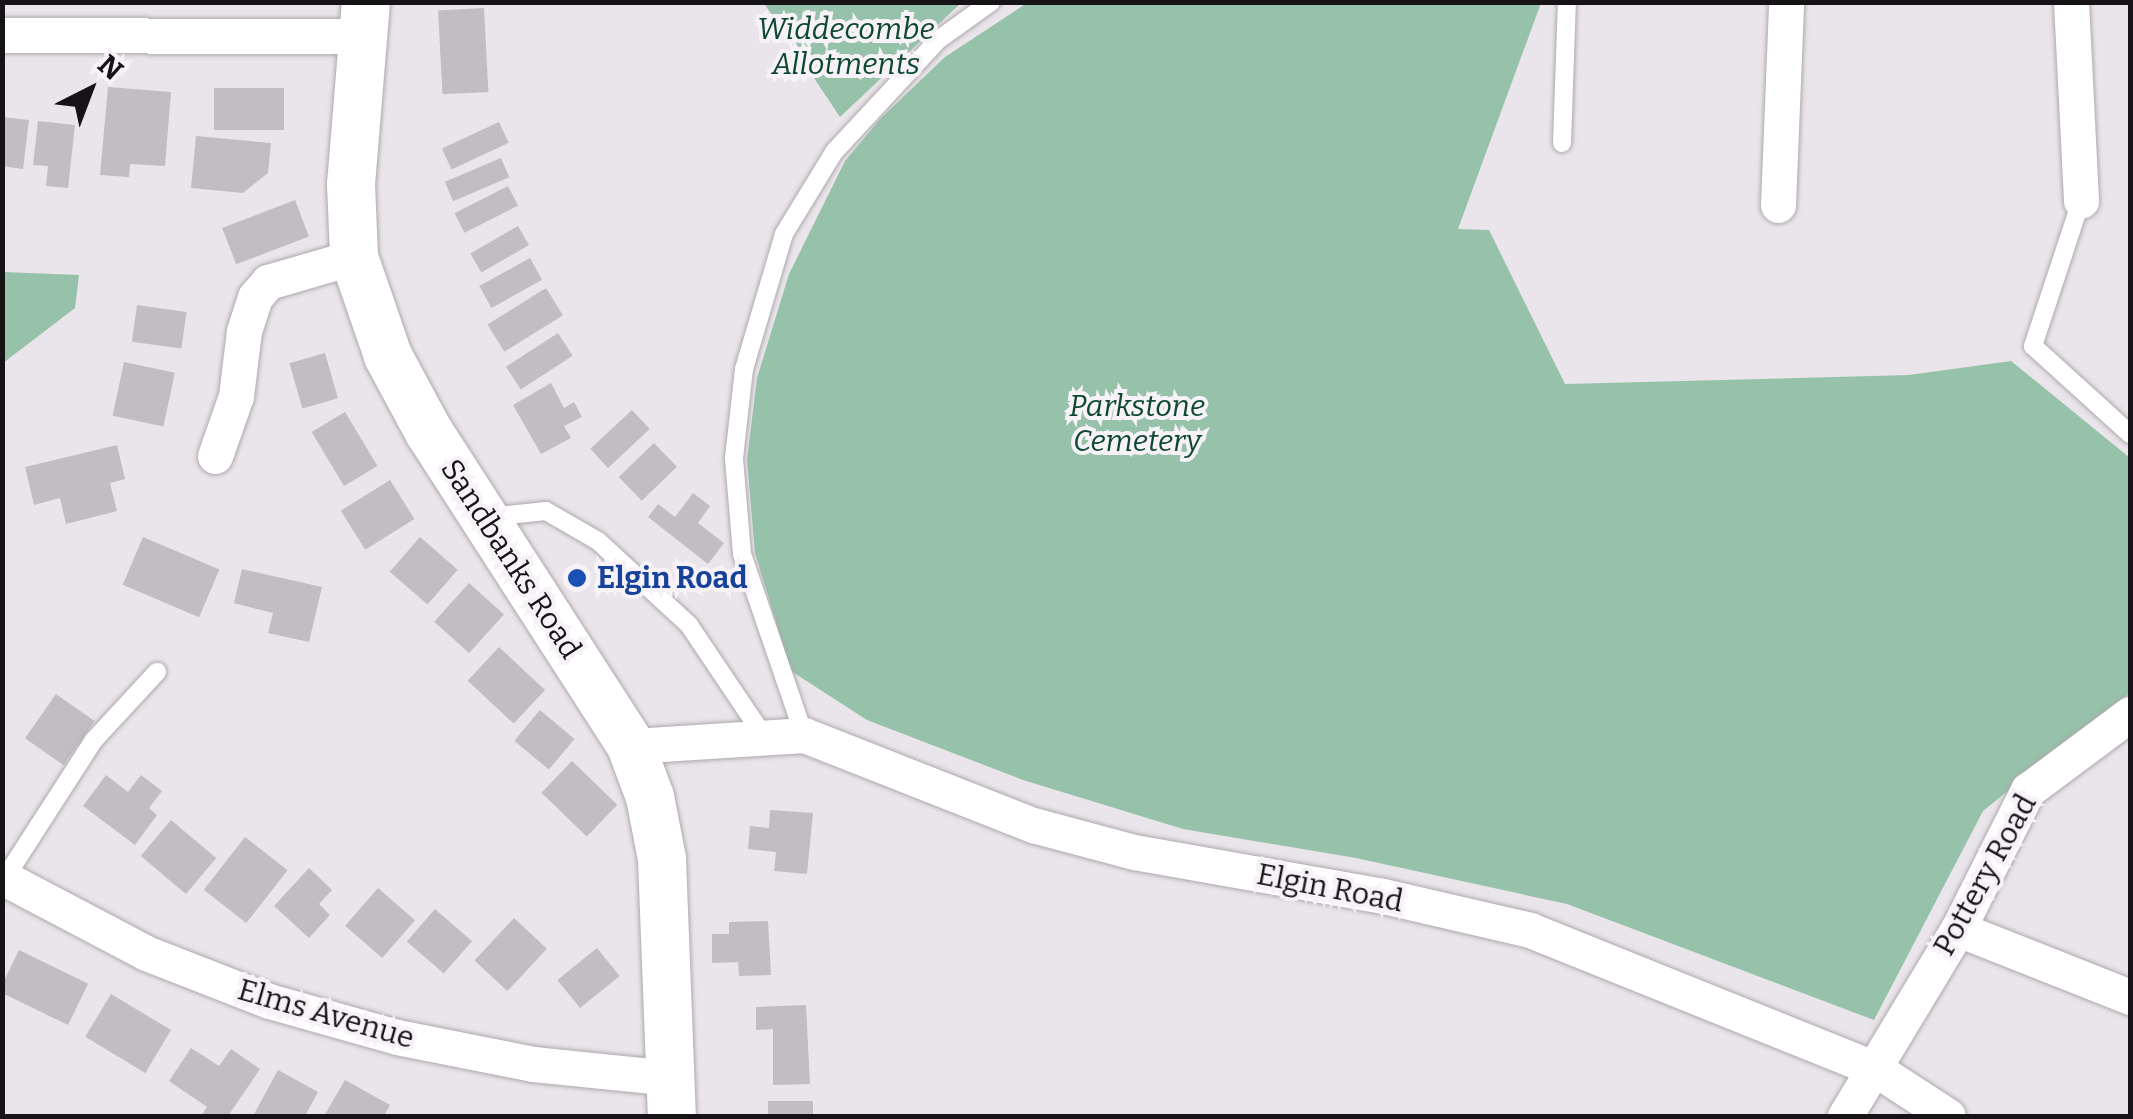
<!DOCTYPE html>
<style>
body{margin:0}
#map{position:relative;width:2133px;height:1119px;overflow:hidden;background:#eae5ea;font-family:Bitter,serif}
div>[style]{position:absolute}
.green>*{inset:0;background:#96c2aa}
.building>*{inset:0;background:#c2bdc2;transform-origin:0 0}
.roads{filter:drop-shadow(0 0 2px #aea9ae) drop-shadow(0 0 2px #aea9ae)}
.lane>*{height:18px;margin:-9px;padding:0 9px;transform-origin:9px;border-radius:9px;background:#fff}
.street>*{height:35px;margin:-17.5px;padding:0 17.5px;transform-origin:17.5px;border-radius:17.5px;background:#fff}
.secondary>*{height:48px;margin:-24px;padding:0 24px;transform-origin:24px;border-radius:24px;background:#fff}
.dots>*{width:28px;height:28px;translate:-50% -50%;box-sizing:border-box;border:5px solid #f7f2f7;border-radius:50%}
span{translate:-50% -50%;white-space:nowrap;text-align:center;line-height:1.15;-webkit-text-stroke:8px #f7f2f7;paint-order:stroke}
.park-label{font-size:30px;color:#0d4930;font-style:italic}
.street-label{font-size:30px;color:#151315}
.transit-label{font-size:30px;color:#164399;font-weight:700}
.left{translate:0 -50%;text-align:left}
.frame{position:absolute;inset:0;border:5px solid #151315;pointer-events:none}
.north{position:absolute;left:40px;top:40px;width:100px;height:100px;-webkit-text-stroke:8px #f7f2f7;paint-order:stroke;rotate:42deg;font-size:28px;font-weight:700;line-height:40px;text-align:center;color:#151315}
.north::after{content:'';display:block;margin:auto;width:35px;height:45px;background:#151315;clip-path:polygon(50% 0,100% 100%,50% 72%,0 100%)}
</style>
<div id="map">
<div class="green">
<i style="clip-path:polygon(764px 3px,961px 3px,840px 117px)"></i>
<i style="clip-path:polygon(1027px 3px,1541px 3px,1458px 229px,1489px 230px,1565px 384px,1909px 375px,2011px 361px,2130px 458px,2130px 693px,1983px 811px,1874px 1020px,1567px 904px,1356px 858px,1183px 829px,1023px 780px,867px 720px,791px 671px,755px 553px,747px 460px,757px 378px,789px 274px,845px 161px,881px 118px,945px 57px)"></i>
<i style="clip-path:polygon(3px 272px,79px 275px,75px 308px,3px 363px)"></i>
</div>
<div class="building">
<i style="left:484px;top:8px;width:84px;height:46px;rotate:87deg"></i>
<i style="clip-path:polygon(108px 87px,171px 92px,165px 166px,130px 164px,129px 177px,100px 175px)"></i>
<i style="left:214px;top:88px;width:70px;height:42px"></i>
<i style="clip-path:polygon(2px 117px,29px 120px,23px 169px,2px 166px)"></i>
<i style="clip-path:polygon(38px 121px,75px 125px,68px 188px,46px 186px,48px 166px,33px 165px)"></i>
<i style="left:499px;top:122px;width:23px;height:63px;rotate:65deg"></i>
<i style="clip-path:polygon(196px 136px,271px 143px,268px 173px,243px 193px,191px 188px)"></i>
<i style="left:501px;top:158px;width:21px;height:61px;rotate:67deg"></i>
<i style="left:508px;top:186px;width:22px;height:60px;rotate:63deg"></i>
<i style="left:295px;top:200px;width:39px;height:78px;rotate:69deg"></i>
<i style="left:518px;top:226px;width:22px;height:55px;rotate:60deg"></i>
<i style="left:530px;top:258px;width:25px;height:58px;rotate:61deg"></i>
<i style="left:546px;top:288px;width:32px;height:69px;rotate:58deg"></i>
<i style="left:137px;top:305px;width:50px;height:37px;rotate:8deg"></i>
<i style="left:558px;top:333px;width:27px;height:62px;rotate:57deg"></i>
<i style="left:325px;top:353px;width:47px;height:37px;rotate:74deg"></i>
<i style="left:124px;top:362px;width:52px;height:55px;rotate:12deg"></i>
<i style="clip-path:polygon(551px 383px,564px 408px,574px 402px,582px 417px,564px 426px,571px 438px,541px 454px,513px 405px)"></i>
<i style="left:632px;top:410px;width:26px;height:57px;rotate:47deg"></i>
<i style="left:345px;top:412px;width:63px;height:39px;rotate:59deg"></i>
<i style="left:654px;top:443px;width:33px;height:49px;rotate:46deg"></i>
<i style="clip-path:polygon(117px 445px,125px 479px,110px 483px,117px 511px,66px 524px,60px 498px,34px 505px,25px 467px)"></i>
<i style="left:390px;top:480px;width:46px;height:58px;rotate:58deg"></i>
<i style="clip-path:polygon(693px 493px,710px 506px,698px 523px,724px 543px,708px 564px,648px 517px,658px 504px,675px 517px)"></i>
<i style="left:143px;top:537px;width:83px;height:52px;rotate:23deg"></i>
<i style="left:420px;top:537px;width:50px;height:46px;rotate:41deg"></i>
<i style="clip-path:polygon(242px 569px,322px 587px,309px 642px,268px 633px,273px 613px,234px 603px)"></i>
<i style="left:469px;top:583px;width:47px;height:52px;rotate:42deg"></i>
<i style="left:499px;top:647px;width:63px;height:46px;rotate:43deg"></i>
<i style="left:56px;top:694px;width:47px;height:54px;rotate:35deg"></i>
<i style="left:540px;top:710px;width:45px;height:40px;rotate:40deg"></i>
<i style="left:572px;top:761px;width:63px;height:44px;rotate:44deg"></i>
<i style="clip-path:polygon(106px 775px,128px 792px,141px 775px,162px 791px,149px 808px,157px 815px,135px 845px,83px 806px)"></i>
<i style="clip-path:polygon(770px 810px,813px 813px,807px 874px,774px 871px,776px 852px,748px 849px,750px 826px,769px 828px)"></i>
<i style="left:171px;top:820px;width:59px;height:47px;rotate:40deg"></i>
<i style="left:245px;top:837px;width:54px;height:67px;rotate:38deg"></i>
<i style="clip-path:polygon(309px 868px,332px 890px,319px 904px,330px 915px,309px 938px,274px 906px)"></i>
<i style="left:378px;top:888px;width:49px;height:50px;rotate:41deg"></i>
<i style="left:435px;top:909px;width:49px;height:43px;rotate:41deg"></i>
<i style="left:514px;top:918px;width:45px;height:58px;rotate:43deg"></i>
<i style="clip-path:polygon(768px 921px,771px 975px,739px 976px,738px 962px,712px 963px,712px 934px,729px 934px,729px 922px)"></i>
<i style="left:597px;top:948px;width:36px;height:51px;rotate:51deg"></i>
<i style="left:19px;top:950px;width:77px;height:46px;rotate:26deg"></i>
<i style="left:111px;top:994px;width:70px;height:50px;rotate:31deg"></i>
<i style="clip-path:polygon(806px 1005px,810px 1084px,773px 1085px,773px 1029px,756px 1030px,756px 1007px)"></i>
<i style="clip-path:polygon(191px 1048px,219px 1066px,231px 1049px,260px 1069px,228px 1116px,201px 1116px,207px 1107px,169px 1081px)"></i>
<i style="clip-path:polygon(278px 1070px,318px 1092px,305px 1116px,253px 1116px)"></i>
<i style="clip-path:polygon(345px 1080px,390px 1105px,384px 1116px,324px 1116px)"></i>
<i style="left:813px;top:1101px;width:15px;height:45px;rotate:90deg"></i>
</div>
<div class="roads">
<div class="lane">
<i style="left:1562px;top:143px;width:141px;rotate:-88deg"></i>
<i style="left:2081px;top:201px;width:153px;rotate:108.3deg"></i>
<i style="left:2033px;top:346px;width:131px;rotate:42.2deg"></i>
<i style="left:489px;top:517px;width:57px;rotate:-6deg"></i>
<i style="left:546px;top:511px;width:60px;rotate:30deg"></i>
<i style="left:598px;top:541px;width:124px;rotate:42.7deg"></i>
<i style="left:689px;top:625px;width:133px;rotate:56.1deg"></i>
<i style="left:804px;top:735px;width:191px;rotate:-108.9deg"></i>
<i style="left:742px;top:554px;width:96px;rotate:-94.8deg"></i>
<i style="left:734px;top:458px;width:90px;rotate:-83.6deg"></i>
<i style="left:744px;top:369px;width:141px;rotate:-73.5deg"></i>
<i style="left:784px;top:234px;width:96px;rotate:-58.6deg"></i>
<i style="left:834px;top:152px;width:153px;rotate:-47.1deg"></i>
<i style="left:938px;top:40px;width:65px;rotate:-35.6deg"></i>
<i style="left:5px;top:878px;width:164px;rotate:-57.2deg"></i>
<i style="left:94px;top:740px;width:93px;rotate:-47.2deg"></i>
</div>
<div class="street">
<i style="left:2071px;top:2px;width:199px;rotate:87.1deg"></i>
<i style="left:2px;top:35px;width:360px;rotate:0.2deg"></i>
<i style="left:1778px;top:205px;width:203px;rotate:-87.7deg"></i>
<i style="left:215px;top:456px;width:64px;rotate:-70.7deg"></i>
<i style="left:236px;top:396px;width:65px;rotate:-83deg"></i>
<i style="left:244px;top:331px;width:36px;rotate:-72deg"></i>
<i style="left:255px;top:297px;width:20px;rotate:-49deg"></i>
<i style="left:268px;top:282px;width:90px;rotate:-16.2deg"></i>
<i style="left:631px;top:746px;width:173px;rotate:-3.6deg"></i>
<i style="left:804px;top:735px;width:246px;rotate:21.5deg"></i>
<i style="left:1033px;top:825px;width:105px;rotate:15deg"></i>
<i style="left:1134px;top:852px;width:253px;rotate:10deg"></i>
<i style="left:1383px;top:896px;width:151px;rotate:13deg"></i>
<i style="left:1530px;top:930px;width:371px;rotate:21.9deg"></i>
<i style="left:1874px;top:1068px;width:88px;rotate:33deg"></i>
<i style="left:2px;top:877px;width:163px;rotate:27.8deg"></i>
<i style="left:146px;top:953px;width:132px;rotate:21.3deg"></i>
<i style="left:269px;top:1001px;width:133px;rotate:15.7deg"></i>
<i style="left:397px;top:1037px;width:139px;rotate:11.2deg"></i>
<i style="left:533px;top:1064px;width:140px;rotate:5.8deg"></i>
<i style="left:1958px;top:929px;width:185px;rotate:21.6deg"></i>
<i style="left:1845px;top:1116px;width:218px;rotate:-58.9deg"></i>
<i style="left:1958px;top:929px;width:156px;rotate:-63.3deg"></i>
<i style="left:2028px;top:790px;width:127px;rotate:-36.7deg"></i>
</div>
<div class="secondary">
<i style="left:366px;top:2px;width:183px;rotate:94.7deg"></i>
<i style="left:351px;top:184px;width:73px;rotate:87.6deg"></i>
<i style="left:354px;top:257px;width:105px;rotate:71deg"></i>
<i style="left:388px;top:356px;width:86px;rotate:61.7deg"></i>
<i style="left:429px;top:432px;width:373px;rotate:57.2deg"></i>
<i style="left:631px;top:746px;width:54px;rotate:69.6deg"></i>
<i style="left:650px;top:797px;width:63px;rotate:79deg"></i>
<i style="left:662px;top:859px;width:257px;rotate:87.8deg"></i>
</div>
</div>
<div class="dots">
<i style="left:577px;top:578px;background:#1a4fb4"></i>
</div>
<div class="park-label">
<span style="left:846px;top:46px">Widdecombe<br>Allotments</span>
<span style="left:1137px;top:423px">Parkstone<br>Cemetery</span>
</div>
<div class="street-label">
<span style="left:511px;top:559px;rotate:57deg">Sandbanks Road</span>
<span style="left:1985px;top:875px;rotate:-61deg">Pottery Road</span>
<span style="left:1330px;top:888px;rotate:11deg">Elgin Road</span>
<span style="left:326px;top:1014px;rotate:16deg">Elms Avenue</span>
</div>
<div class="transit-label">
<span class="left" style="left:597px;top:578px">Elgin Road</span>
</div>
<div class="frame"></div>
<div class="north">N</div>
</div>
